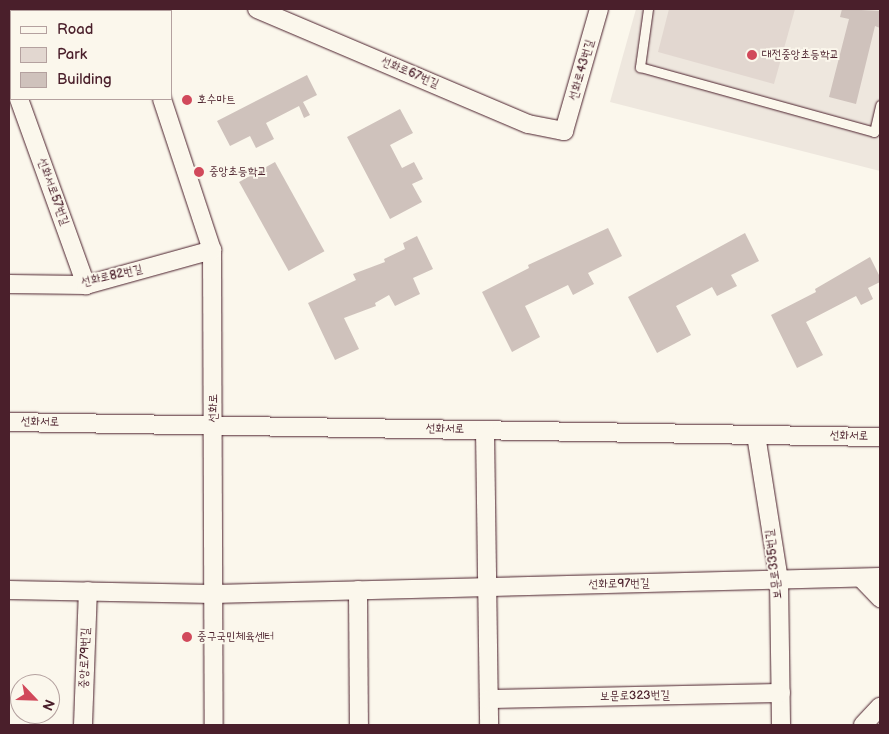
<!DOCTYPE html>
<meta charset="utf-8">
<style>
body{margin:0}
#map{position:relative;width:889px;height:734px;overflow:hidden;background:#fbf7ec;font-family:"Balsamiq Sans","Poor Story",sans-serif}
div>[style]{position:absolute}
.built>*{inset:0;background:#eee7de}
.green>*{inset:0;background:#e2d7d0}
.building>*{inset:0;background:#cfc2bc;transform-origin:0 0}
.roads{filter:drop-shadow(0 0 1px #4a1f2b) drop-shadow(0 0 1px #4a1f2b)}
.service>*{height:9px;margin:-4.5px;padding:0 4.5px;transform-origin:4.5px;border-radius:4.5px;background:#fbf7ec}
.minor>*{height:18px;margin:-9px;padding:0 9px;transform-origin:9px;border-radius:9px;background:#fbf7ec}
.dots>*{width:14px;height:14px;translate:-50% -50%;box-sizing:border-box;border:2px solid #fbf7ec;border-radius:50%}
span{translate:-50% -50%;white-space:nowrap;text-align:center;line-height:1.15;-webkit-text-stroke:4px #fbf7ec;paint-order:stroke}
.poi-label{font-size:12px;color:#4a1f2b}
.left{translate:0 -50%;text-align:left}
.street-label{font-size:12px;color:#4a1f2b}
.frame{position:absolute;inset:0;border:10px solid #4a1f2b;pointer-events:none}
.legend{position:absolute;left:10px;top:10px;width:162px;height:90px;box-sizing:border-box;background:#fbf7ec;border:1px solid #b4a19f;margin:0;padding:6px 9px;list-style:none;font-size:15px;color:#4a1f2b}
.legend li{display:flex;align-items:center;gap:10px;height:25px}
.legend b{width:25px;border:1px solid #b4a19f}
.north{position:absolute;left:10px;top:674px;width:50px;height:50px;box-sizing:border-box;background:#fbf7ec;border:1px solid #b4a19f;border-radius:50%;rotate:114deg;font-size:14px;font-weight:700;line-height:20px;text-align:center;color:#4a1f2b}
.north::after{content:'';display:block;margin:auto;width:18px;height:22px;background:#d1495b;clip-path:polygon(50% 0,100% 100%,50% 72%,0 100%)}
</style>
<div id="map">
<div class="built">
<i style="clip-path:polygon(636px 9px,880px 9px,880px 171px,610px 102px)"></i>
</div>
<div class="green">
<i style="clip-path:polygon(669px 9px,795px 9px,774px 84px,658px 52px)"></i>
</div>
<div class="building">
<i style="clip-path:polygon(842px 9px,880px 11px,880px 28px,875px 26px,856px 104px,829px 97px,849px 19px,840px 17px)"></i>
<i style="clip-path:polygon(307px 75px,317px 95px,303px 102px,310px 115px,304px 118px,299px 106px,266px 123px,274px 139px,256px 148px,250px 136px,230px 146px,217px 121px)"></i>
<i style="clip-path:polygon(400px 109px,413px 133px,390px 145px,402px 168px,414px 162px,423px 179px,412px 184px,422px 202px,390px 219px,347px 137px)"></i>
<i style="left:275px;top:162px;width:102px;height:41px;rotate:61deg"></i>
<i style="clip-path:polygon(608px 228px,622px 256px,588px 273px,594px 284px,573px 295px,568px 285px,525px 306px,540px 337px,512px 352px,482px 292px,529px 268px,528px 265px)"></i>
<i style="clip-path:polygon(745px 233px,759px 261px,731px 275px,737px 286px,717px 296px,712px 287px,676px 306px,691px 335px,657px 353px,628px 297px)"></i>
<i style="clip-path:polygon(417px 236px,433px 269px,413px 278px,420px 294px,395px 306px,389px 295px,375px 303px,376px 306px,344px 318px,359px 349px,335px 360px,308px 303px,356px 280px,353px 274px,385px 262px,384px 259px,405px 249px,403px 243px)"></i>
<i style="clip-path:polygon(870px 257px,880px 277px,880px 282px,868px 288px,873px 299px,861px 305px,856px 296px,806px 322px,823px 355px,797px 368px,771px 315px,816px 292px,815px 289px)"></i>
</div>
<div class="roads">
<div class="service">
<i style="left:648px;top:9px;width:59px;rotate:97.9deg"></i>
<i style="left:640px;top:67px;width:243px;rotate:15.5deg"></i>
<i style="left:874px;top:132px;width:28px;rotate:-77deg"></i>
</div>
<div class="minor">
<i style="left:132px;top:9px;width:2px;rotate:63deg"></i>
<i style="left:257px;top:9px;width:294px;rotate:23deg"></i>
<i style="left:528px;top:124px;width:37px;rotate:11deg"></i>
<i style="left:564px;top:131px;width:127px;rotate:-74deg"></i>
<i style="left:9px;top:69px;width:7px;rotate:74deg"></i>
<i style="left:19px;top:99px;width:198px;rotate:70.2deg"></i>
<i style="left:162px;top:99px;width:159px;rotate:71.7deg"></i>
<i style="left:212px;top:250px;width:475px;rotate:89.8deg"></i>
<i style="left:9px;top:284px;width:77px;rotate:0.7deg"></i>
<i style="left:86px;top:285px;width:131px;rotate:-15.5deg"></i>
<i style="left:9px;top:422px;width:871px;rotate:0.99deg"></i>
<i style="left:485px;top:430px;width:295px;rotate:89.2deg"></i>
<i style="left:756px;top:435px;width:147px;rotate:81deg"></i>
<i style="left:779px;top:580px;width:145px;rotate:89.2deg"></i>
<i style="left:861px;top:578px;width:28px;rotate:46deg"></i>
<i style="left:9px;top:590px;width:204px;rotate:1.1deg"></i>
<i style="left:213px;top:594px;width:667px;rotate:-1.46deg"></i>
<i style="left:358px;top:590px;width:135px;rotate:89.6deg"></i>
<i style="left:489px;top:699px;width:292px;rotate:-1.2deg"></i>
<i style="left:83px;top:725px;width:134px;rotate:-87.9deg"></i>
<i style="left:863px;top:725px;width:25px;rotate:-47deg"></i>
</div>
</div>
<div class="dots">
<i style="left:752px;top:55px;background:#d1495b"></i>
<i style="left:187px;top:100px;background:#d1495b"></i>
<i style="left:199px;top:172px;background:#d1495b"></i>
<i style="left:187px;top:637px;background:#d1495b"></i>
</div>
<div class="poi-label">
<span class="left" style="left:762px;top:55px">대전중앙초등학교</span>
<span class="left" style="left:197px;top:100px">호수마트</span>
<span class="left" style="left:209px;top:172px">중앙초등학교</span>
<span class="left" style="left:197px;top:637px">중구국민체육센터</span>
</div>
<div class="street-label">
<span style="left:582px;top:70px;rotate:-74deg">선화로43번길</span>
<span style="left:410px;top:73px;rotate:23deg">선화로67번길</span>
<span style="left:53px;top:192px;rotate:70deg">선화서로57번길</span>
<span style="left:112px;top:276px;rotate:-13deg">선화로82번길</span>
<span style="left:214px;top:408px;rotate:-90deg">선화로</span>
<span style="left:40px;top:422px;rotate:1deg">선화서로</span>
<span style="left:445px;top:429px;rotate:1deg">선화서로</span>
<span style="left:849px;top:436px;rotate:1deg">선화서로</span>
<span style="left:774px;top:564px;rotate:-97deg">보문로335번길</span>
<span style="left:619px;top:584px;rotate:-1deg">선화로97번길</span>
<span style="left:85px;top:658px;rotate:-88deg">중앙로79번길</span>
<span style="left:635px;top:696px;rotate:-1deg">보문로323번길</span>
</div>
<div class="frame"></div>
<ul class="legend">
<li><b style="height:6px;background:#fbf7ec"></b>Road</li>
<li><b style="height:14px;background:#e2d7d0"></b>Park</li>
<li><b style="height:14px;background:#cfc2bc"></b>Building</li>
</ul>
<div class="north">N</div>
</div>
